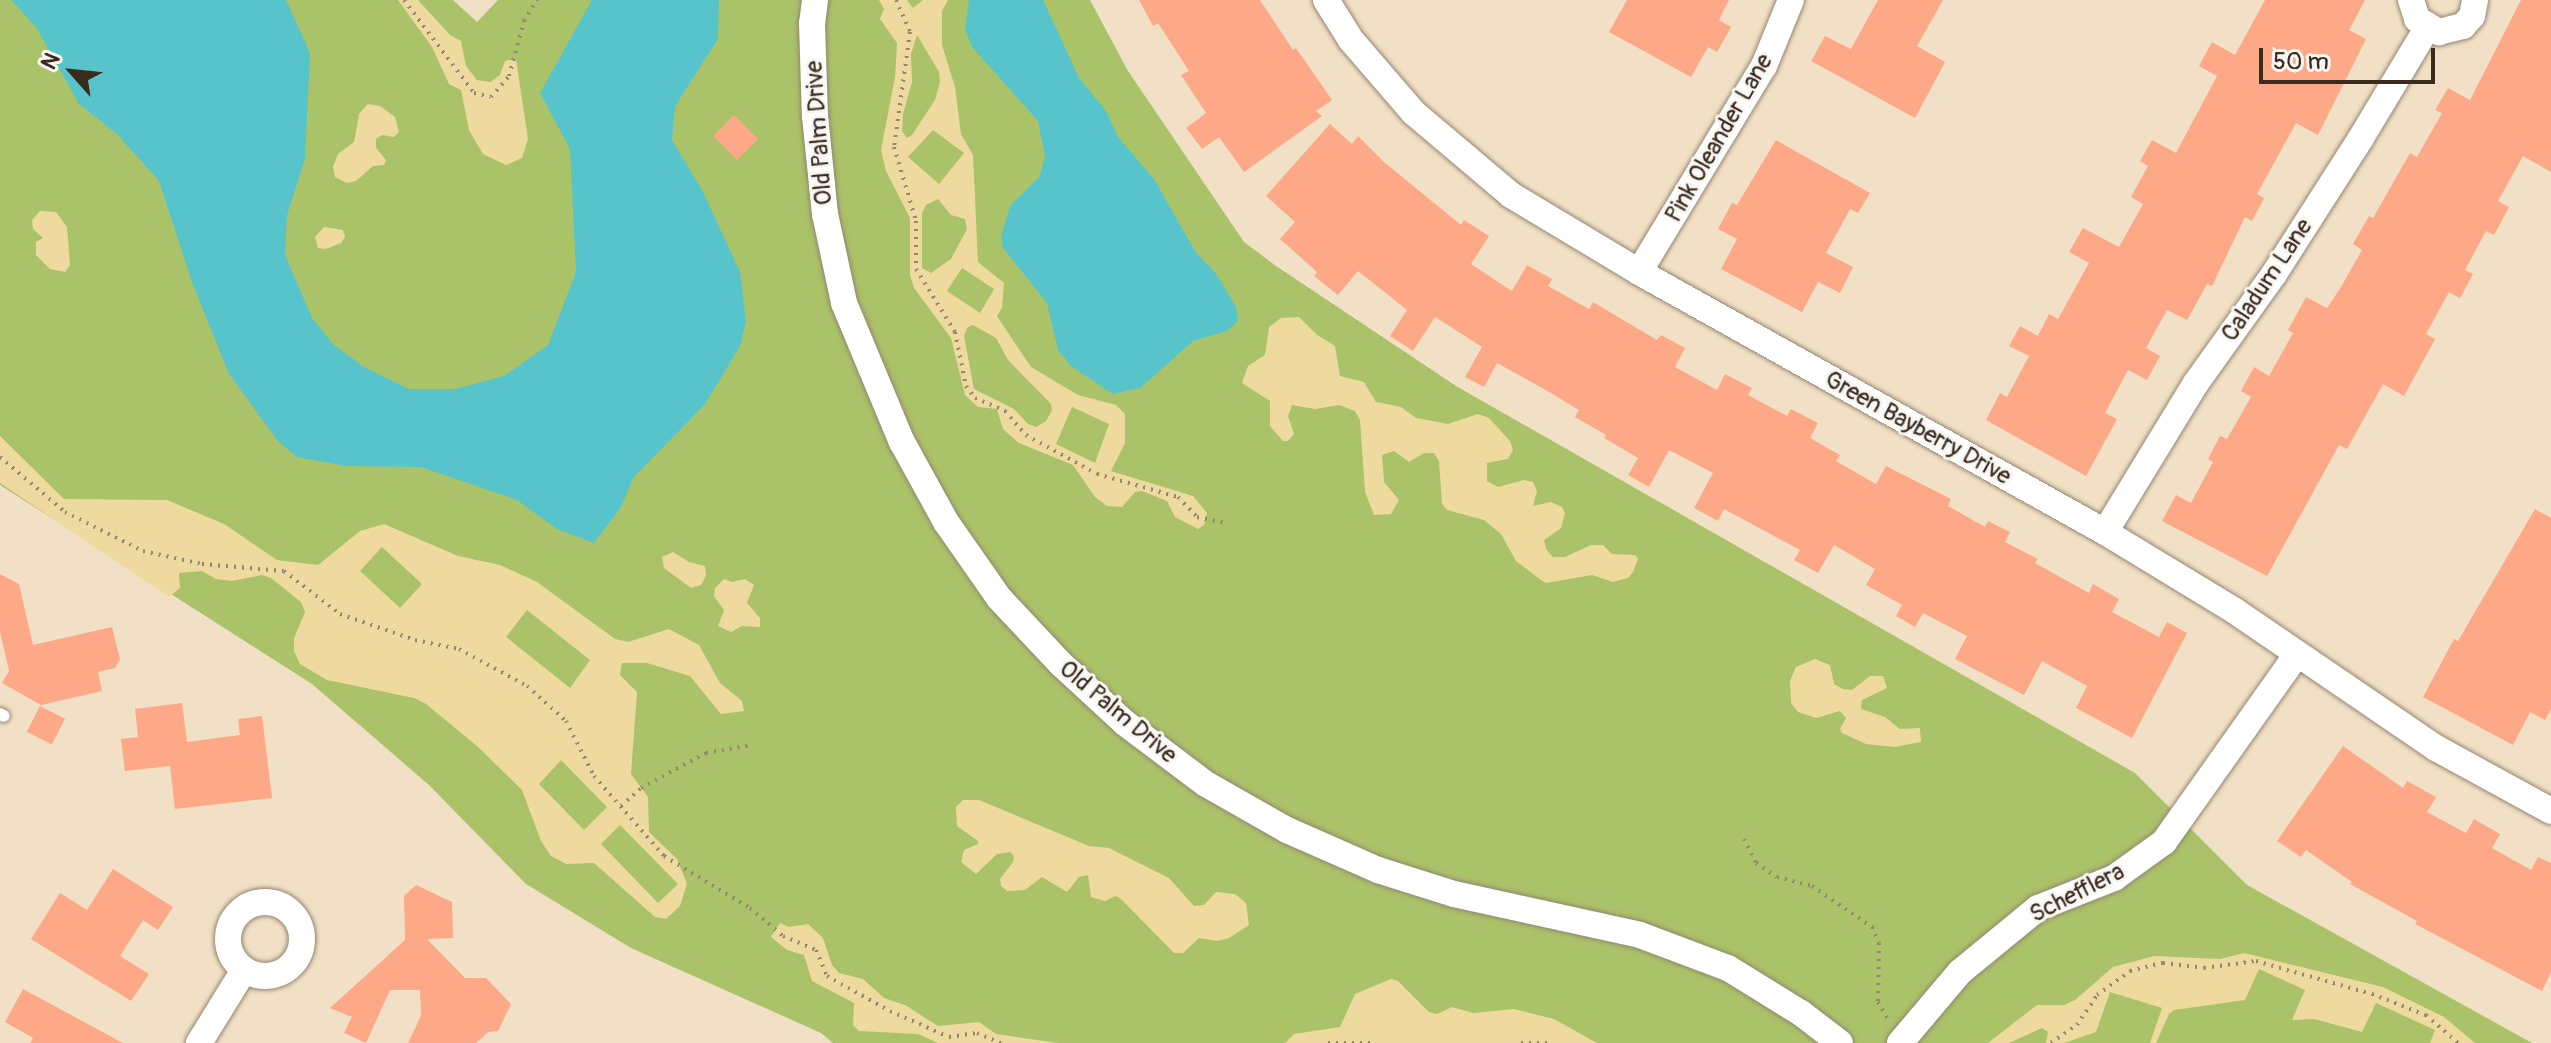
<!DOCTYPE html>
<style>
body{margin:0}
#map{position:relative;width:2551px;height:1043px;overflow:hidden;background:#f1e0c5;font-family:Pangolin,sans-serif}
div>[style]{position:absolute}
.green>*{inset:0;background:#aac268}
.sand>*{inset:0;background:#eeda9e}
.water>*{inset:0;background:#57c4cb}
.building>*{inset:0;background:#fda988;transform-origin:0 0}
.path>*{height:4px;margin-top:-2px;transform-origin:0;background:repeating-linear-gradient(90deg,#968572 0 2px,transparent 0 8px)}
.roads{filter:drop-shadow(0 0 2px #968572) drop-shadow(0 0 2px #968572)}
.service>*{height:12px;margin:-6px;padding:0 6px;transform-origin:6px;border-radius:6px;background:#fff}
.minor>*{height:26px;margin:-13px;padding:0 13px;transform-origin:13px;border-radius:13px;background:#fff}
.minor>.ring{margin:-13px;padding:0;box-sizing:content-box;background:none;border:26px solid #fff;border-radius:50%}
span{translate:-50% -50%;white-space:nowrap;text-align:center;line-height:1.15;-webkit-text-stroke:6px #f6f6f2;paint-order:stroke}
.street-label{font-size:24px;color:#3b2a1e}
.north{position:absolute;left:32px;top:32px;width:80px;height:80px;-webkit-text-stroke:6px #f6f6f2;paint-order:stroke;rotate:297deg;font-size:22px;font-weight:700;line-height:32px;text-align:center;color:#3b2a1e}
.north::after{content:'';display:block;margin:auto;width:28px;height:36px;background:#3b2a1e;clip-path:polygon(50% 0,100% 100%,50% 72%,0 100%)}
.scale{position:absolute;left:2259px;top:48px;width:176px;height:36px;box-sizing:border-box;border:4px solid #3b2a1e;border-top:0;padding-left:10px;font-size:24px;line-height:28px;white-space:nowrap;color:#3b2a1e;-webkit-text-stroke:6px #f6f6f2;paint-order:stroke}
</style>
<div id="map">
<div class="green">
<i style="clip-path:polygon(0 0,453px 0,477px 22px,498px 0,1090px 0,1128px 71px,1244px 242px,1276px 266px,1456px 386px,2135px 773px,2247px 885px,2532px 1043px,833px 1043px,821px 1033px,631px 948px,526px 884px,429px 785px,312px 684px,0 485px)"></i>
</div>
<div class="sand">
<i style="clip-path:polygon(398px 0,418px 0,450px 35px,461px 41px,466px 66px,477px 80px,490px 82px,500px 75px,505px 61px,516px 59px,528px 139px,522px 158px,506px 165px,483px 154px,469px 130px,461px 90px,449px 84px,432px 47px)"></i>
<i style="clip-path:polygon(evenodd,879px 0,907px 0,913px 8px,923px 0,948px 0,942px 11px,942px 45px,955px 87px,961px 134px,973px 155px,978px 262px,1004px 283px,1002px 308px,997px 316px,1031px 367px,1078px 395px,1116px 405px,1125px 414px,1125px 443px,1111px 471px,1193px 496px,1207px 513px,1204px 525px,1198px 529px,1175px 517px,1167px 501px,1142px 491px,1135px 492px,1122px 507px,1107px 506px,1095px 497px,1073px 465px,1019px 443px,1003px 429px,997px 409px,978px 407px,965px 395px,951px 338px,914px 288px,910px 275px,910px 218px,886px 171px,881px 150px,895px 77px,897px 43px,880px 19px,884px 9px,879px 0,917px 35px,939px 72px,940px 82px,935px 100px,912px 135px,907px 138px,902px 131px,903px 114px,912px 82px,911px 54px,917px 35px,879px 0,933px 130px,964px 153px,939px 184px,908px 157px,933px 130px,879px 0,938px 199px,951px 215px,965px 219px,967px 229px,951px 259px,931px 273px,922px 268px,922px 213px,926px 205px,938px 199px,879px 0,962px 268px,994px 289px,980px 313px,947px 291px,962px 268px,879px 0,973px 325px,996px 338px,1008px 360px,1051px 404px,1052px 410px,1046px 421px,1036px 427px,1028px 424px,1014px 409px,974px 389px,964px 336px,967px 328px,973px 325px,879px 0,1072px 407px,1109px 424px,1095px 463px,1056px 444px,1072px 407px)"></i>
<i style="clip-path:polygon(368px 104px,380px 106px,395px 117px,399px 132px,394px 137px,382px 135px,376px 139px,376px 148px,386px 160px,384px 165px,373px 166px,356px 181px,347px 183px,335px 177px,333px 167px,338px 154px,354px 142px,359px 114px)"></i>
<i style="clip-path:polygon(40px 211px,56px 212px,67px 227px,70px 265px,65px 272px,50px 269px,36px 255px,36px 242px,43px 238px,33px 229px,32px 220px)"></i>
<i style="clip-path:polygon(324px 227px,343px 230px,345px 237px,341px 243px,326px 249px,318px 248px,315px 237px)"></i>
<i style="clip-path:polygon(1299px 317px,1316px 334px,1335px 346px,1340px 376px,1364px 382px,1376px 402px,1401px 407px,1416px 418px,1448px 424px,1478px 414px,1489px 418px,1510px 441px,1513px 450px,1508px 459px,1487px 463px,1487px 481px,1498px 487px,1524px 480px,1533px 482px,1537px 491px,1533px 506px,1551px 502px,1562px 507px,1565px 513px,1561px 528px,1544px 540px,1546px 549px,1553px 557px,1565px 557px,1591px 545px,1603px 545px,1612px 554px,1635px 555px,1638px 559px,1633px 572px,1628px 578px,1613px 582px,1592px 575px,1546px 583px,1541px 580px,1516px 561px,1501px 534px,1484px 520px,1447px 510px,1442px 504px,1439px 461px,1434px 453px,1424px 453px,1409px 462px,1394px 451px,1382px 455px,1384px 482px,1399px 500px,1391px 514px,1374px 515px,1365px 492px,1360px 420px,1355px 411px,1339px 405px,1315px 409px,1292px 405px,1288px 416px,1294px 434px,1288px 441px,1283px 441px,1270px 426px,1270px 401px,1242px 383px,1248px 366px,1265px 355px,1269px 327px,1281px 318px)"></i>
<i style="clip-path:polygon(evenodd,0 436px,64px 499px,167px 500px,224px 524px,277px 560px,318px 565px,360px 531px,384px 524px,458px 556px,500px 565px,537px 582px,615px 639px,628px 642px,669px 629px,699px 645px,720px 683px,742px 701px,744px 711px,721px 714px,690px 676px,647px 663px,622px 663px,620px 675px,637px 692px,631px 774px,648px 797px,649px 832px,677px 859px,687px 884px,680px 906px,666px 919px,655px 917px,594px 863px,566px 864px,551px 856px,541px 841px,522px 790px,477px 746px,426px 704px,414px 698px,327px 680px,300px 664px,294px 651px,294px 638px,305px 612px,301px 602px,271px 578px,262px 575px,232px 581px,216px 579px,202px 571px,179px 573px,180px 588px,169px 597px,0 483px,0 436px,382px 547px,422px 584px,400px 608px,360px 571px,382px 547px,0 436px,527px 610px,590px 660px,570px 688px,506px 637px,527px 610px,0 436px,561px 760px,607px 807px,584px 830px,539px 784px,561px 760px,0 436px,620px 825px,678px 884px,658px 903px,601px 844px,620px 825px)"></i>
<i style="clip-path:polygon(673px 552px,689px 562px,705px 566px,706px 576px,701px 585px,691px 588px,664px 568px,662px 557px)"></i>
<i style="clip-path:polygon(724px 579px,732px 582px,745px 579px,754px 585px,747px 603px,760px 618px,760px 627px,742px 626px,731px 632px,718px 626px,724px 610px,714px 596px,715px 588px)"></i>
<i style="clip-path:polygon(1815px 659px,1830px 665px,1834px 684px,1843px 689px,1852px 690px,1870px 676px,1883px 676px,1887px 688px,1862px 700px,1861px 709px,1885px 717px,1900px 729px,1920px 728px,1921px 742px,1894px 747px,1866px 744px,1842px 733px,1840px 729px,1846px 718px,1840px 711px,1816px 718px,1798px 712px,1791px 703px,1790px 681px,1796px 667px)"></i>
<i style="clip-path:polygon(963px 800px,979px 800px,1089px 846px,1109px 848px,1169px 878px,1194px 906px,1204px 905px,1216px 892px,1235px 894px,1246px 903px,1249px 925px,1229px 938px,1217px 941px,1199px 938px,1183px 953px,1174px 953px,1120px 898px,1115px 896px,1105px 901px,1091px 897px,1088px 875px,1079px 877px,1067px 892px,1042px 877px,1025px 890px,1007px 891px,1001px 886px,1000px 879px,1013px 862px,1014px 856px,1010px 852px,997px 854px,976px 874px,961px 862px,964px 850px,978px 844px,978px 841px,957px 826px,956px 807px)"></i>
<i style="clip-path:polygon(780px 923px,789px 927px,808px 924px,823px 938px,832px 965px,839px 973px,863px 979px,884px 998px,905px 1005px,938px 1026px,979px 1022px,996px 1034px,1058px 1043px,938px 1043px,918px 1034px,859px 1031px,853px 1025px,854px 1003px,812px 981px,804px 955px,787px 950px,771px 937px)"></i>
<i style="clip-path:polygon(2244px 953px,2383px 987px,2444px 1017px,2475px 1043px,2430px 1043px,2435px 1030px,2376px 1003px,2362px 1032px,2314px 1019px,2292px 1020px,2305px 990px,2259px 969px,2245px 1000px,2174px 1010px,2169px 1014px,2156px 1043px,2150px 1043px,2162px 1008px,2110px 992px,2096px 1032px,2064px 1043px,2046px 1043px,2048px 1032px,2042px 1028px,2009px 1043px,1988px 1043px,2037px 1005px,2064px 1005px,2075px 1000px,2113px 967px,2154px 956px,2220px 959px)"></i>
<i style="clip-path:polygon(1391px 979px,1398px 981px,1429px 1012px,1437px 1014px,1452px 1007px,1473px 1013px,1514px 1009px,1554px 1019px,1597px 1043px,1285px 1043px,1294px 1034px,1340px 1027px,1355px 994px)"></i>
</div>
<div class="water">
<i style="clip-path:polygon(11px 0,286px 0,310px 53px,305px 159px,287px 215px,285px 255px,312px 318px,334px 345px,364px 367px,409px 389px,455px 389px,504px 376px,548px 345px,576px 272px,570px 149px,540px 93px,592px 0,719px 0,718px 39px,675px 106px,672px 140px,703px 192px,740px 272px,746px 321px,740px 346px,705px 404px,633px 478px,621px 507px,594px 543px,557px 529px,517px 500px,421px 467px,346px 466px,297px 457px,278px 441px,229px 374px,193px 285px,159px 181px,117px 134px,79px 104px,36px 27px)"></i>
<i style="clip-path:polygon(969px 0,1043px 0,1079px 78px,1106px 111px,1118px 137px,1154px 179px,1195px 251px,1217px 275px,1236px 307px,1238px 321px,1227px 331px,1193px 341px,1140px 388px,1113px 394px,1071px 366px,1058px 350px,1047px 303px,1003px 248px,1001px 237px,1010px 206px,1040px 176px,1045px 156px,1038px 121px,972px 47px,965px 29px)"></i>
</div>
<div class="building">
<i style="clip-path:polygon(1139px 0,1260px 0,1293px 50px,1296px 48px,1332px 100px,1316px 111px,1322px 116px,1244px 172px,1219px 137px,1202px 149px,1186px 128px,1206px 113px,1181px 75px,1189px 71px,1158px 23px,1153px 26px)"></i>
<i style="clip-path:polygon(1627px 0,1729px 0,1719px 20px,1731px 27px,1717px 52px,1708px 47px,1691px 77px,1609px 32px)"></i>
<i style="clip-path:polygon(1878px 0,1943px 0,1917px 46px,1945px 62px,1915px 118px,1811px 61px,1825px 36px,1851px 49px)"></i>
<i style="clip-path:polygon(2265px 0,2365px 0,2349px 30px,2366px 39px,2318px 135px,2296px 123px,2257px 194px,2264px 198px,2252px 221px,2245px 217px,2212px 286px,2207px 284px,2187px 320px,2167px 310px,2146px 348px,2160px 356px,2147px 380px,2128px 370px,2105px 413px,2117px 419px,2086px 476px,1986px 420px,2000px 393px,2007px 397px,2029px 356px,2009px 346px,2020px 326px,2038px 336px,2049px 314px,2058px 319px,2089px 263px,2069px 252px,2083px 228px,2119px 247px,2143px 204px,2131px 197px,2148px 166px,2140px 161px,2152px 140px,2176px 153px,2217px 76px,2199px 66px,2212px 42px,2235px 55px)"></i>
<i style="clip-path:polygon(2521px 0,2551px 0,2551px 172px,2523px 156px,2498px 201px,2509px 207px,2494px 235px,2486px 231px,2465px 270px,2473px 274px,2460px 298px,2449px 292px,2426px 334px,2435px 339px,2404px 396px,2383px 384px,2347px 449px,2339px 445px,2267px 576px,2162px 521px,2176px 495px,2191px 503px,2213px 462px,2208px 459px,2220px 436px,2227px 439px,2251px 397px,2241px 391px,2254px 367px,2269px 376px,2293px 333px,2288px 330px,2306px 297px,2327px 308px,2341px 287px,2362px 250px,2353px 244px,2369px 216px,2373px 218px,2410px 153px,2417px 157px,2442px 113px,2435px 110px,2448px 88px,2470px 100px)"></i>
<i style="left:734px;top:115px;width:34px;height:30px;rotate:45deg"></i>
<i style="clip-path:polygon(1330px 124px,1352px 144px,1358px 136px,1384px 162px,1461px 225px,1464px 220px,1489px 236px,1471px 264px,1512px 291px,1527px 265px,1552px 279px,1548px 286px,1589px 309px,1593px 302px,1657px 340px,1661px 335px,1685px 348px,1675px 367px,1717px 390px,1725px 374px,1752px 388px,1748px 395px,1787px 416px,1791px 409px,1818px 423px,1810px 438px,1840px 455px,1836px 461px,1876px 484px,1886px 466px,1951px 499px,1948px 506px,1985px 527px,1988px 521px,2010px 532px,2005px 542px,2038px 559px,2035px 563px,2089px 593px,2093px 584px,2119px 599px,2112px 612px,2159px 637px,2167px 622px,2187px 633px,2132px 738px,2076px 708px,2087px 686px,2042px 661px,2024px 695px,1955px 659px,1967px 636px,1923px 613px,1915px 627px,1896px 616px,1902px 605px,1866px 585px,1875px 569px,1834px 545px,1818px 573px,1794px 560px,1800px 550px,1724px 509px,1718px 521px,1694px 508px,1713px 473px,1669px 450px,1649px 487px,1628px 475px,1638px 458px,1604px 438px,1606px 435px,1575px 417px,1579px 410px,1544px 389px,1497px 363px,1484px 387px,1465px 377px,1482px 347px,1435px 317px,1413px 351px,1390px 336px,1407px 310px,1358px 271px,1338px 295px,1314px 276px,1317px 272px,1280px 239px,1295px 222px,1266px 196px)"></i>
<i style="clip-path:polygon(1776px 140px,1870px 193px,1858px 213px,1850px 209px,1826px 253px,1853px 267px,1840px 293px,1818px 282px,1802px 312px,1721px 269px,1737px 239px,1718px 229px,1732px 203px,1737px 205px)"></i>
<i style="clip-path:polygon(2535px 509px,2551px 518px,2551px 709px,2545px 720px,2530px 712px,2513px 745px,2423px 697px,2454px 639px,2458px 641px)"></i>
<i style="clip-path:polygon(0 574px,19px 584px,33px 645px,112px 627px,120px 659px,115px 668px,98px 672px,102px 691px,41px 705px,2px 683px,9px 671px,0 632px)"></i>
<i style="clip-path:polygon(182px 703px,187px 742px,240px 735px,238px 719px,262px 716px,272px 798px,175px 809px,170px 766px,125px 771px,121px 739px,138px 737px,135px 709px)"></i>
<i style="left:40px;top:706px;width:28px;height:29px;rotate:27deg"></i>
<i style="clip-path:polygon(2343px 746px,2403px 788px,2407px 781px,2436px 797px,2427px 812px,2466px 833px,2474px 819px,2500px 834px,2492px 848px,2531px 870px,2538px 857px,2551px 863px,2551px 972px,2542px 991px,2415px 924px,2417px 921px,2350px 884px,2352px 882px,2306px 850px,2301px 857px,2277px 841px)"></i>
<i style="clip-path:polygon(113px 869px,173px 907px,158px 930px,143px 920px,120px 956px,149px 974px,131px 1001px,31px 939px,60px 893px,87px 910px)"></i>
<i style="clip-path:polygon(416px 885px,452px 902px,453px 938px,427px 939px,465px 978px,486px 978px,511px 1004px,498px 1031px,488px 1032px,476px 1043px,408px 1043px,421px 1016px,420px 990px,390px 990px,366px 1043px,344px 1033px,352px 1017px,330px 1008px,405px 940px,404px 896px)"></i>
<i style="clip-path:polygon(23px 989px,123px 1043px,30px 1043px,33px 1038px,5px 1022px)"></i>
</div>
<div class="path">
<i style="left:404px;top:0;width:116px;rotate:53deg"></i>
<i style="left:474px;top:93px;width:17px;rotate:13deg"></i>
<i style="left:491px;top:97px;width:28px;rotate:-49deg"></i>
<i style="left:509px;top:76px;width:57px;rotate:-74.7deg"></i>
<i style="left:524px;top:21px;width:25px;rotate:-58deg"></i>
<i style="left:896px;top:0;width:35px;rotate:66deg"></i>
<i style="left:910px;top:32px;width:116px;rotate:97.9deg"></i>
<i style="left:894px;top:147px;width:77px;rotate:73.4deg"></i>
<i style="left:916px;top:221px;width:48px;rotate:90deg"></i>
<i style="left:916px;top:269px;width:74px;rotate:58.2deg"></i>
<i style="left:955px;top:332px;width:55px;rotate:78.5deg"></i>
<i style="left:966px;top:386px;width:15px;rotate:53deg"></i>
<i style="left:975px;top:398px;width:33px;rotate:23deg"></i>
<i style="left:1005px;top:411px;width:32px;rotate:49deg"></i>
<i style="left:1026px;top:435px;width:81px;rotate:28.8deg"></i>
<i style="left:1097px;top:474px;width:84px;rotate:15.9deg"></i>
<i style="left:1178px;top:497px;width:28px;rotate:46deg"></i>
<i style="left:1197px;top:517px;width:30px;rotate:12deg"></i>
<i style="left:0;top:457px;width:85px;rotate:40.2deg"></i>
<i style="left:65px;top:512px;width:87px;rotate:26.6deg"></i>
<i style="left:143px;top:551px;width:60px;rotate:12.4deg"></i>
<i style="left:202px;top:564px;width:82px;rotate:4.9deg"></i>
<i style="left:284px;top:571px;width:71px;rotate:37.5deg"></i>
<i style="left:340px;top:614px;width:79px;rotate:19.1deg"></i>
<i style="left:415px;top:640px;width:45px;rotate:11.6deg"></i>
<i style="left:459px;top:649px;width:77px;rotate:28.6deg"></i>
<i style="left:527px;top:686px;width:52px;rotate:41.9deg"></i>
<i style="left:566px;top:721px;width:62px;rotate:63deg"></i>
<i style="left:594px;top:776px;width:106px;rotate:48.8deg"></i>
<i style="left:664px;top:856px;width:100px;rotate:31.2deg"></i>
<i style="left:750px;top:908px;width:43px;rotate:40.3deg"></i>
<i style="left:783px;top:936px;width:36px;rotate:23deg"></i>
<i style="left:816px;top:950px;width:28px;rotate:67deg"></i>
<i style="left:827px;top:976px;width:72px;rotate:29.1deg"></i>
<i style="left:890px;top:1011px;width:64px;rotate:23.8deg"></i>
<i style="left:949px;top:1037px;width:28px;rotate:-8deg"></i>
<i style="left:977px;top:1033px;width:26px;rotate:23deg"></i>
<i style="left:621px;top:806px;width:27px;rotate:-42deg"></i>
<i style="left:641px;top:788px;width:74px;rotate:-28.3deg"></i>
<i style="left:706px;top:753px;width:47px;rotate:-9.9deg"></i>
<i style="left:1744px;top:839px;width:27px;rotate:63deg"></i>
<i style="left:1756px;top:863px;width:25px;rotate:34deg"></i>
<i style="left:1777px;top:877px;width:36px;rotate:14deg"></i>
<i style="left:1812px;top:886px;width:73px;rotate:34.3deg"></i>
<i style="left:1872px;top:927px;width:17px;rotate:66deg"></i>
<i style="left:1879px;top:943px;width:59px;rotate:91deg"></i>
<i style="left:1878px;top:1002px;width:20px;rotate:60deg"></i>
<i style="left:1328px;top:1043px;width:47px"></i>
<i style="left:1521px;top:1043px;width:26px"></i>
<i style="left:2051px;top:1043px;width:32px;rotate:-35deg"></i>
<i style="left:2077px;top:1025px;width:36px;rotate:-56deg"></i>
<i style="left:2097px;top:995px;width:41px;rotate:-36deg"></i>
<i style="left:2130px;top:971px;width:34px;rotate:-14deg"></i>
<i style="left:2163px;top:963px;width:41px;rotate:7deg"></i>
<i style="left:2204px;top:968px;width:52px;rotate:-7.7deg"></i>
<i style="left:2256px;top:961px;width:121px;rotate:15.9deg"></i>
<i style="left:2372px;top:994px;width:58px;rotate:21.3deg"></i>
<i style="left:2426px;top:1015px;width:43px;rotate:41.2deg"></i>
</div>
<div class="roads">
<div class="service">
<i style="left:0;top:714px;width:4px;rotate:27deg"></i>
</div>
<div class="minor">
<i style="left:815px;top:0;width:23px;rotate:97deg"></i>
<i style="left:812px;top:23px;width:93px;rotate:88.2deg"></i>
<i style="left:815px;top:116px;width:99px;rotate:84.2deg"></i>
<i style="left:825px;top:214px;width:91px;rotate:77.9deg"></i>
<i style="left:844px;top:303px;width:151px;rotate:67.4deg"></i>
<i style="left:902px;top:442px;width:91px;rotate:61.2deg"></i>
<i style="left:946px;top:522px;width:93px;rotate:55.1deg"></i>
<i style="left:999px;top:598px;width:91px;rotate:46.8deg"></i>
<i style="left:1061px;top:664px;width:87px;rotate:42.7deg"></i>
<i style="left:1125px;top:723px;width:101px;rotate:37deg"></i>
<i style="left:1206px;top:784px;width:93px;rotate:29.6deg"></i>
<i style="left:1287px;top:830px;width:99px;rotate:23.7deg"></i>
<i style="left:1378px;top:870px;width:80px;rotate:17.5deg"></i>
<i style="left:1454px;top:894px;width:190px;rotate:12.4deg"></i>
<i style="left:1640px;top:935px;width:94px;rotate:20.6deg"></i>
<i style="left:1728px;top:968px;width:86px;rotate:31.7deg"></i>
<i style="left:1801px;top:1013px;width:49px;rotate:37.6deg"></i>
<i style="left:1326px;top:0;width:47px;rotate:58deg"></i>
<i style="left:1351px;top:40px;width:96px;rotate:49.2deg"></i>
<i style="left:1414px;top:113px;width:127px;rotate:40.2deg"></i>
<i style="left:1511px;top:195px;width:149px;rotate:31deg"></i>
<i style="left:1639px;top:272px;width:534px;rotate:29.16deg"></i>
<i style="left:2105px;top:532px;width:152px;rotate:31.3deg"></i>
<i style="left:2235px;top:611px;width:243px;rotate:34.3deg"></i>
<i style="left:2436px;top:748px;width:131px;rotate:28.7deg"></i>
<i style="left:2411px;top:0;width:20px;rotate:72deg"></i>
<i style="left:2417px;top:19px;width:26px;rotate:31deg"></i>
<i style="left:2439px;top:32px;width:25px;rotate:-14deg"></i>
<i style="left:2463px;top:26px;width:13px;rotate:-48deg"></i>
<i style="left:2472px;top:16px;width:16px;rotate:-79deg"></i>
<i style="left:1639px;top:272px;width:241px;rotate:-58.8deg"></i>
<i style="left:1764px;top:66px;width:71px;rotate:-67.8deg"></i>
<i style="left:2105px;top:532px;width:175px;rotate:-58.6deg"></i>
<i style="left:2196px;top:383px;width:134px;rotate:-54.4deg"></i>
<i style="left:2274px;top:274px;width:161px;rotate:-57.4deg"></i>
<i style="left:2361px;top:138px;width:128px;rotate:-59deg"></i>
<i class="ring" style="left:228px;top:902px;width:48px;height:48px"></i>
<i style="left:199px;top:1043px;width:86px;rotate:-58.3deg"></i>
<i style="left:1900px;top:1043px;width:93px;rotate:-49.8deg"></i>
<i style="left:1960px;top:972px;width:101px;rotate:-39.4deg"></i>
<i style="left:2038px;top:908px;width:82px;rotate:-21.5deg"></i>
<i style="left:2114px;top:878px;width:62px;rotate:-35.8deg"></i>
<i style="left:2164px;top:842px;width:230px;rotate:-54.7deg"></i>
</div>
</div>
<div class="street-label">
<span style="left:819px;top:133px;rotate:-94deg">Old Palm Drive</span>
<span style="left:1719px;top:138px;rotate:-60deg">Pink Oleander Lane</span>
<span style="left:2267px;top:280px;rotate:-56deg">Caladum Lane</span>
<span style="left:1918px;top:428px;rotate:29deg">Green Bayberry Drive</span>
<span style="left:1118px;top:712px;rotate:40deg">Old Palm Drive</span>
<span style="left:2077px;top:893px;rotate:-27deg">Schefflera</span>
</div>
<div class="north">N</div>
<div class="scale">50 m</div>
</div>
